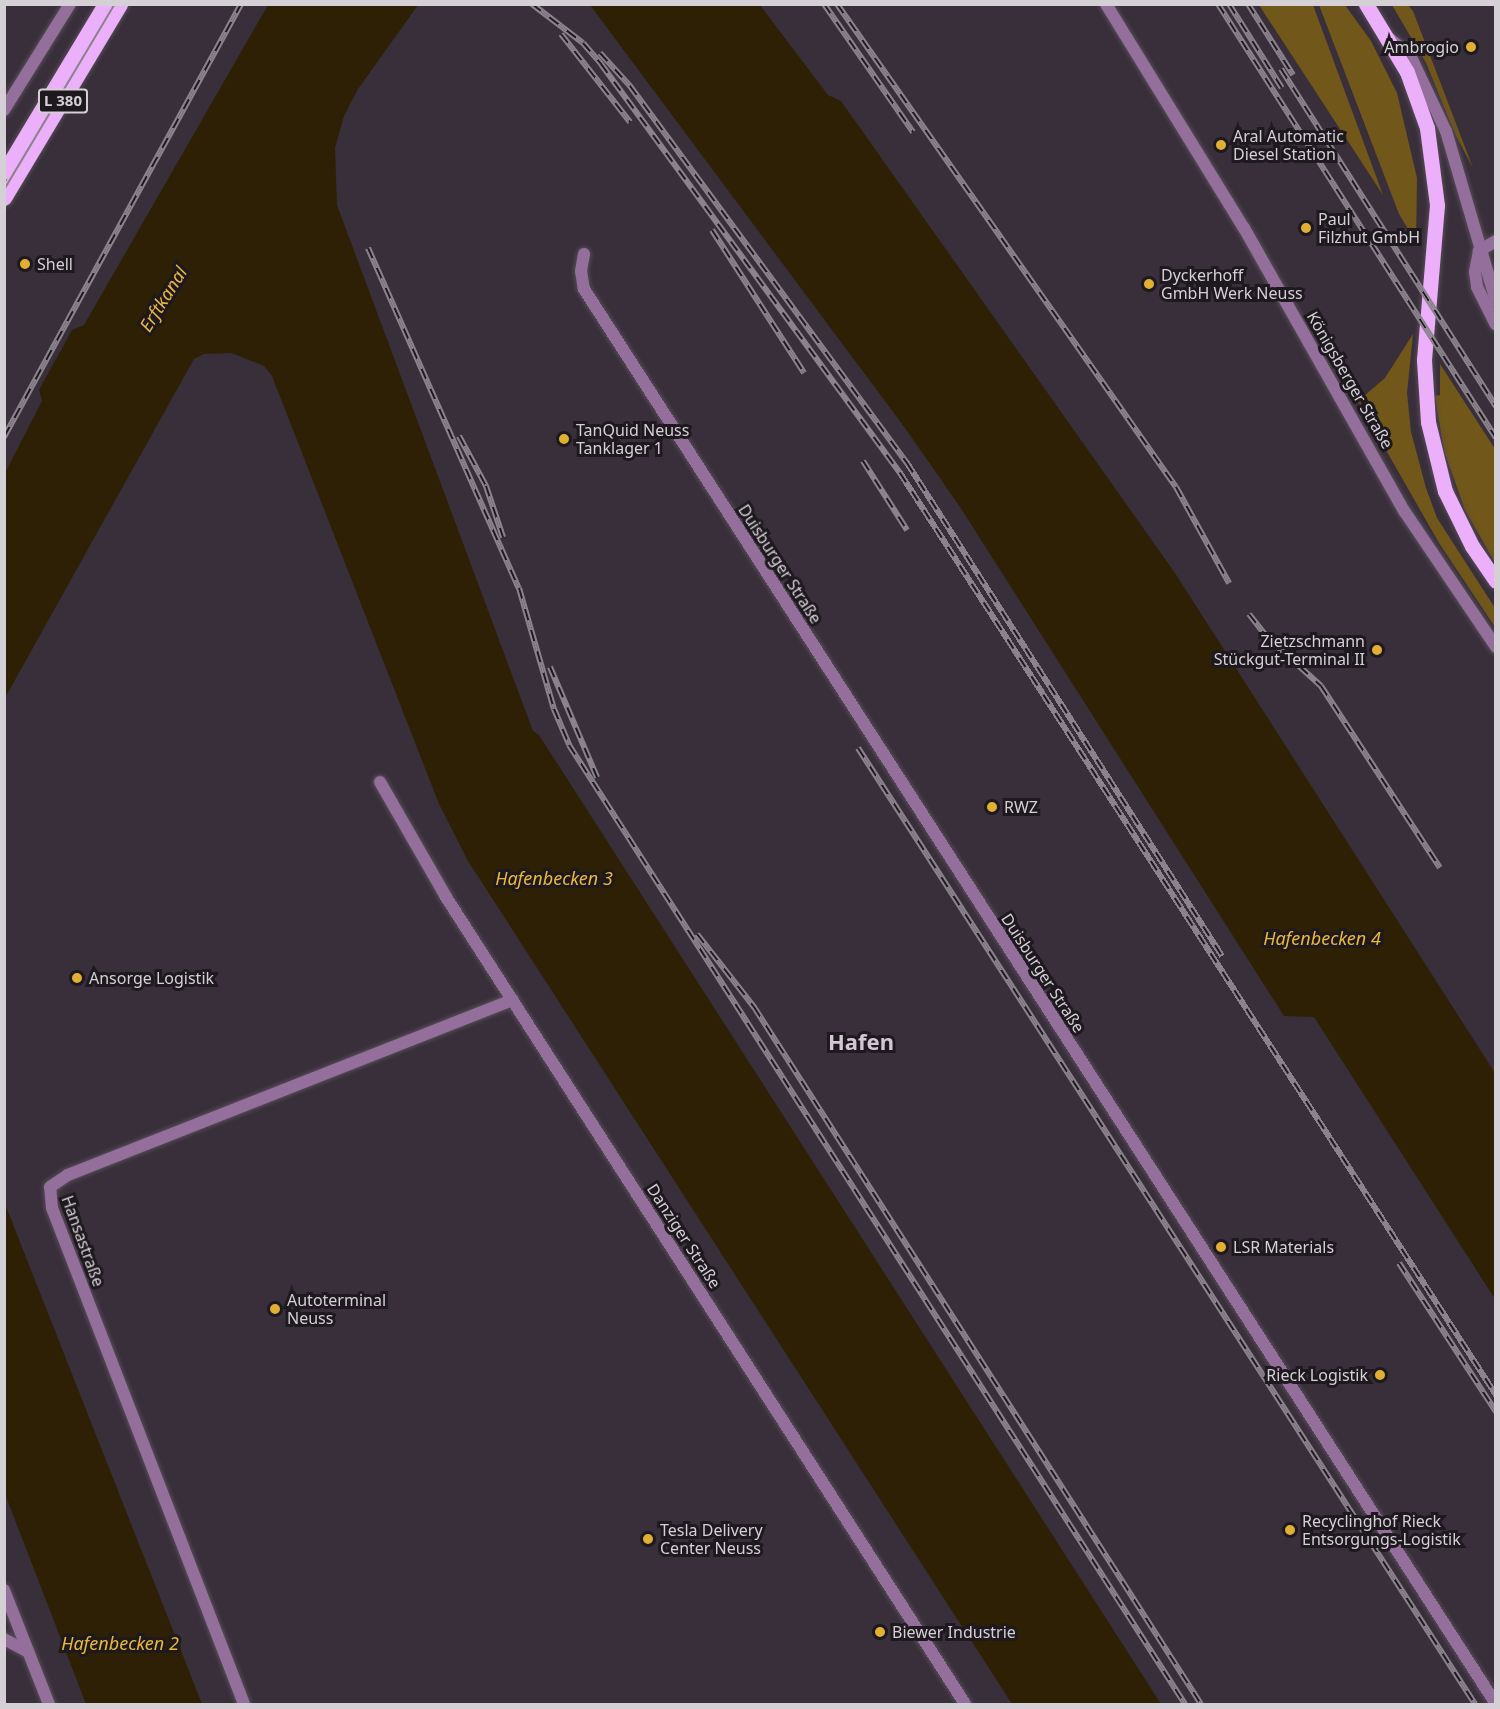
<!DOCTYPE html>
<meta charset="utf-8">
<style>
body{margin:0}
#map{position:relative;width:1500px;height:1709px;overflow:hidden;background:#392f3b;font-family:"Noto Sans",sans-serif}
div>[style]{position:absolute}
.green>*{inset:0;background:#715719}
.water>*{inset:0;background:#2d2004}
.roads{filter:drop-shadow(0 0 2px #554c57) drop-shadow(0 0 2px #554c57)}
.minor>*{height:12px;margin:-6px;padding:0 6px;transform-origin:6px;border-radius:6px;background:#946f9b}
.primary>*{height:15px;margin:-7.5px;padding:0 7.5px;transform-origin:7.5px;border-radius:7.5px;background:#ecaff9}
.tram>*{height:1.5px;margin:-0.75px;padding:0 0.75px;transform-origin:0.75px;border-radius:0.75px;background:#8b838c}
.rail>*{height:6px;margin-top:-3px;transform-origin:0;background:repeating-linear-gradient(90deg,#1d191e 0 11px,#8b838c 0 22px);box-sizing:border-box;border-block:2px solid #8b838c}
.dots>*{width:16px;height:16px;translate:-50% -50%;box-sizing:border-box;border:3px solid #1d191e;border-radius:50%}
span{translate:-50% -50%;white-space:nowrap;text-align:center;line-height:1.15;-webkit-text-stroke:6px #1d191e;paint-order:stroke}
.shield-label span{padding:2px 4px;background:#1d191e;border:2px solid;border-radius:4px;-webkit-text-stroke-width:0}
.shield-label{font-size:15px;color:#d5cfd6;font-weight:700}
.poi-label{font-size:16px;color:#d5cfd6}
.right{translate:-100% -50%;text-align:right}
.left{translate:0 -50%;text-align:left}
.street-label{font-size:16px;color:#d5cfd6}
.water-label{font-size:18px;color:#ecb83c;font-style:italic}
.district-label{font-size:22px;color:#d2c6d4;font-weight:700}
.frame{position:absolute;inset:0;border:6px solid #d5cfd6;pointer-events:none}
</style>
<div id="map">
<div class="green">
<i style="clip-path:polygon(1259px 5px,1313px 5px,1383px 195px)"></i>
<i style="clip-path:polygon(1319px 5px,1345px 5px,1371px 41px,1397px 93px,1417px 178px,1416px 242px,1399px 214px)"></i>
<i style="clip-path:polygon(1392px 5px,1408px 5px,1413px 11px,1473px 168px,1455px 134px,1426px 63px)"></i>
<i style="clip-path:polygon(1413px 334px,1407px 393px,1411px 432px,1426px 488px,1437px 518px,1495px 608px,1495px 627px,1439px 543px,1358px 401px,1385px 378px)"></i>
<i style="clip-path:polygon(1440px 364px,1495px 449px,1495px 563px,1465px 510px,1444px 451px,1435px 396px,1440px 395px)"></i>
</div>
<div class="water">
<i style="clip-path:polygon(268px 5px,418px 5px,358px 89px,344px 116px,335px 148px,337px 205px,533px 731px,539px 735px,1161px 1704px,1012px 1704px,468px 861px,439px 804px,272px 376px,264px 366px,231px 353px,204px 354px,194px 359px,5px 698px,5px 473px,42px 401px,39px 390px,72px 330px,84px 325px)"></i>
<i style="clip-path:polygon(590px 5px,760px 5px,828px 95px,841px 101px,1175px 573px,1495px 1073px,1495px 1299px,1314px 1017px,1284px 1016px,960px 507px,905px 428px)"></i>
<i style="clip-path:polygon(4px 1204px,5px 1204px,202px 1704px,86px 1704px,5px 1494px)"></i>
</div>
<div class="roads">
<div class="minor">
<i style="left:1106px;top:4px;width:263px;rotate:58.4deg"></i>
<i style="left:1244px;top:228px;width:326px;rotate:60.5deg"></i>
<i style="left:1405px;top:512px;width:163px;rotate:56deg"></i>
<i style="left:1390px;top:39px;width:26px;rotate:39deg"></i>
<i style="left:1410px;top:55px;width:84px;rotate:64.7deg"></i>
<i style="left:1446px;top:131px;width:177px;rotate:73.6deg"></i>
<i style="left:4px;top:110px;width:125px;rotate:-58.1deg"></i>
<i style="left:1496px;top:241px;width:20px;rotate:150deg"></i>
<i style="left:1479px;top:251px;width:21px;rotate:101deg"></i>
<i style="left:1475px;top:272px;width:15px;rotate:82deg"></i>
<i style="left:1477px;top:287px;width:42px;rotate:63.4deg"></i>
<i style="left:584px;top:254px;width:17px;rotate:100deg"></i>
<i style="left:581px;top:271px;width:18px;rotate:81deg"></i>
<i style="left:584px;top:289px;width:1683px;rotate:57.2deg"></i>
<i style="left:380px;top:782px;width:133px;rotate:60.1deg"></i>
<i style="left:446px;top:897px;width:959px;rotate:57.25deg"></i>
<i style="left:4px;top:1590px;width:123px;rotate:68.5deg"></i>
<i style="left:4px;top:1639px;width:27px;rotate:28deg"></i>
<i style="left:244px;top:1704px;width:532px;rotate:-111.16deg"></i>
<i style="left:52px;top:1208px;width:21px;rotate:-95deg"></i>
<i style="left:50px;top:1187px;width:22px;rotate:-34deg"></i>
<i style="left:68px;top:1175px;width:478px;rotate:-21.5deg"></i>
</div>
<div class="primary">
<i style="left:1366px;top:4px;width:79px;rotate:58.9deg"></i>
<i style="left:1407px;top:72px;width:59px;rotate:70.3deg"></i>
<i style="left:1427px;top:128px;width:78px;rotate:82.6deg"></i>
<i style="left:1437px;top:205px;width:156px;rotate:94.8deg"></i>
<i style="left:1424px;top:360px;width:62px;rotate:86.3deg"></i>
<i style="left:1428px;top:422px;width:71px;rotate:76.2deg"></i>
<i style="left:1445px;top:491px;width:61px;rotate:63.9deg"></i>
<i style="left:1472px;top:546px;width:42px;rotate:55.6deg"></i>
<i style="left:4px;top:172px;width:196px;rotate:-59deg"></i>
<i style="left:4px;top:198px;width:226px;rotate:-59.1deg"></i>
</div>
</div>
<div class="tram">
<i style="left:4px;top:190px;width:217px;rotate:-59.2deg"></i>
</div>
<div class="rail">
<i style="left:532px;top:4px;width:64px;rotate:37.4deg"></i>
<i style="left:583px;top:43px;width:28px;rotate:49deg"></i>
<i style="left:601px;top:64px;width:507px;rotate:53.83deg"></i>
<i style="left:900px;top:473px;width:1098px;rotate:57.12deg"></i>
<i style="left:824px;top:4px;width:156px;rotate:55.2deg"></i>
<i style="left:837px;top:4px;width:590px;rotate:54.94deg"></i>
<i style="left:1176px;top:487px;width:110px;rotate:61.1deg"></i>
<i style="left:1218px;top:4px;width:515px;rotate:57.36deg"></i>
<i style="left:1229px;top:4px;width:99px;rotate:57.8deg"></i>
<i style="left:1248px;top:4px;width:84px;rotate:57.6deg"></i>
<i style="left:561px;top:34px;width:112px;rotate:51.9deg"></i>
<i style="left:600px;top:53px;width:45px;rotate:47.7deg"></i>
<i style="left:630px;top:86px;width:468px;rotate:53.7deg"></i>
<i style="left:907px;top:463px;width:585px;rotate:57.42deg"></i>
<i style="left:1281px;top:69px;width:400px;rotate:57.5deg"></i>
<i style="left:712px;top:230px;width:170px;rotate:57.2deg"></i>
<i style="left:368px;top:248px;width:372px;rotate:66.1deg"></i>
<i style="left:519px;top:588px;width:126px;rotate:73.9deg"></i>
<i style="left:554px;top:709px;width:39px;rotate:67deg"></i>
<i style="left:569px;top:745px;width:1140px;rotate:57.29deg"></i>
<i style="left:459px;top:436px;width:57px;rotate:61.6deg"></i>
<i style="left:486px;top:486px;width:54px;rotate:71.6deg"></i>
<i style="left:4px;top:437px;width:494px;rotate:-61.3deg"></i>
<i style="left:863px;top:461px;width:82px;rotate:57.5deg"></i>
<i style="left:1249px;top:614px;width:29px;rotate:52deg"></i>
<i style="left:1267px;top:637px;width:73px;rotate:42.2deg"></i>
<i style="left:1321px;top:686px;width:217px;rotate:56.8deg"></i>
<i style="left:550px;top:667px;width:120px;rotate:66.9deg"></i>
<i style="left:858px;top:748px;width:1138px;rotate:57.16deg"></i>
<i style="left:697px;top:934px;width:93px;rotate:52deg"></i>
<i style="left:754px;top:1007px;width:828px;rotate:57.33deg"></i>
<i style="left:1399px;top:1263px;width:178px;rotate:56.9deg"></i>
</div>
<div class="dots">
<i style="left:1471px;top:47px;background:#e1af34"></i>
<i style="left:1221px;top:145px;background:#e1af34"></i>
<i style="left:1306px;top:228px;background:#e1af34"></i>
<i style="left:25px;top:264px;background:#e1af34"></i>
<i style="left:1149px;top:284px;background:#e1af34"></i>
<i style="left:564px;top:439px;background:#e1af34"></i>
<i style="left:1377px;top:650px;background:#e1af34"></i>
<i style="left:992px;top:807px;background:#e1af34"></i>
<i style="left:77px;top:978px;background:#e1af34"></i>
<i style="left:1221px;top:1247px;background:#e1af34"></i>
<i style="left:275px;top:1309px;background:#e1af34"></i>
<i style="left:1380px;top:1375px;background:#e1af34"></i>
<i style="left:1290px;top:1530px;background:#e1af34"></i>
<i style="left:648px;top:1539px;background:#e1af34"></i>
<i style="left:880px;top:1632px;background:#e1af34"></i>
</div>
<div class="shield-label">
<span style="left:63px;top:101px">L 380</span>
</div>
<div class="poi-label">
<span class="right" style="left:1459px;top:47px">Ambrogio</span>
<span class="left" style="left:1233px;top:145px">Aral Automatic<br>Diesel Station</span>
<span class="left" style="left:1318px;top:228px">Paul<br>Filzhut GmbH</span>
<span class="left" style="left:37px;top:264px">Shell</span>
<span class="left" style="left:1161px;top:284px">Dyckerhoff<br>GmbH Werk Neuss</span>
<span class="left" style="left:576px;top:439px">TanQuid Neuss<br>Tanklager 1</span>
<span class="right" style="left:1365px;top:650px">Zietzschmann<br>Stückgut-Terminal II</span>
<span class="left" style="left:1004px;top:807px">RWZ</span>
<span class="left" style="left:89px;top:978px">Ansorge Logistik</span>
<span class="left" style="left:1233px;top:1247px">LSR Materials</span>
<span class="left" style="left:287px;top:1309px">Autoterminal<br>Neuss</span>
<span class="right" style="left:1368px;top:1375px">Rieck Logistik</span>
<span class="left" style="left:1302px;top:1530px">Recyclinghof Rieck<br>Entsorgungs-Logistik</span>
<span class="left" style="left:660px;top:1539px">Tesla Delivery<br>Center Neuss</span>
<span class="left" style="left:892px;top:1632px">Biewer Industrie</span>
</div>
<div class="street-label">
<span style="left:1350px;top:380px;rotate:60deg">Königsberger Straße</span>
<span style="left:780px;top:564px;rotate:57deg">Duisburger Straße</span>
<span style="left:1043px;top:973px;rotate:57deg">Duisburger Straße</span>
<span style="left:684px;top:1236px;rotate:57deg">Danziger Straße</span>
<span style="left:83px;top:1241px;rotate:70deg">Hansastraße</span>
</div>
<div class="water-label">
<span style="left:163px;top:299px;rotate:-58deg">Erftkanal</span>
<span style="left:554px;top:878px">Hafenbecken 3</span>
<span style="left:1322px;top:938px">Hafenbecken 4</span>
<span style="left:120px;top:1643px">Hafenbecken 2</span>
</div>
<div class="district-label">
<span style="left:861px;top:1042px">Hafen</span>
</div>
<div class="frame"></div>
</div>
